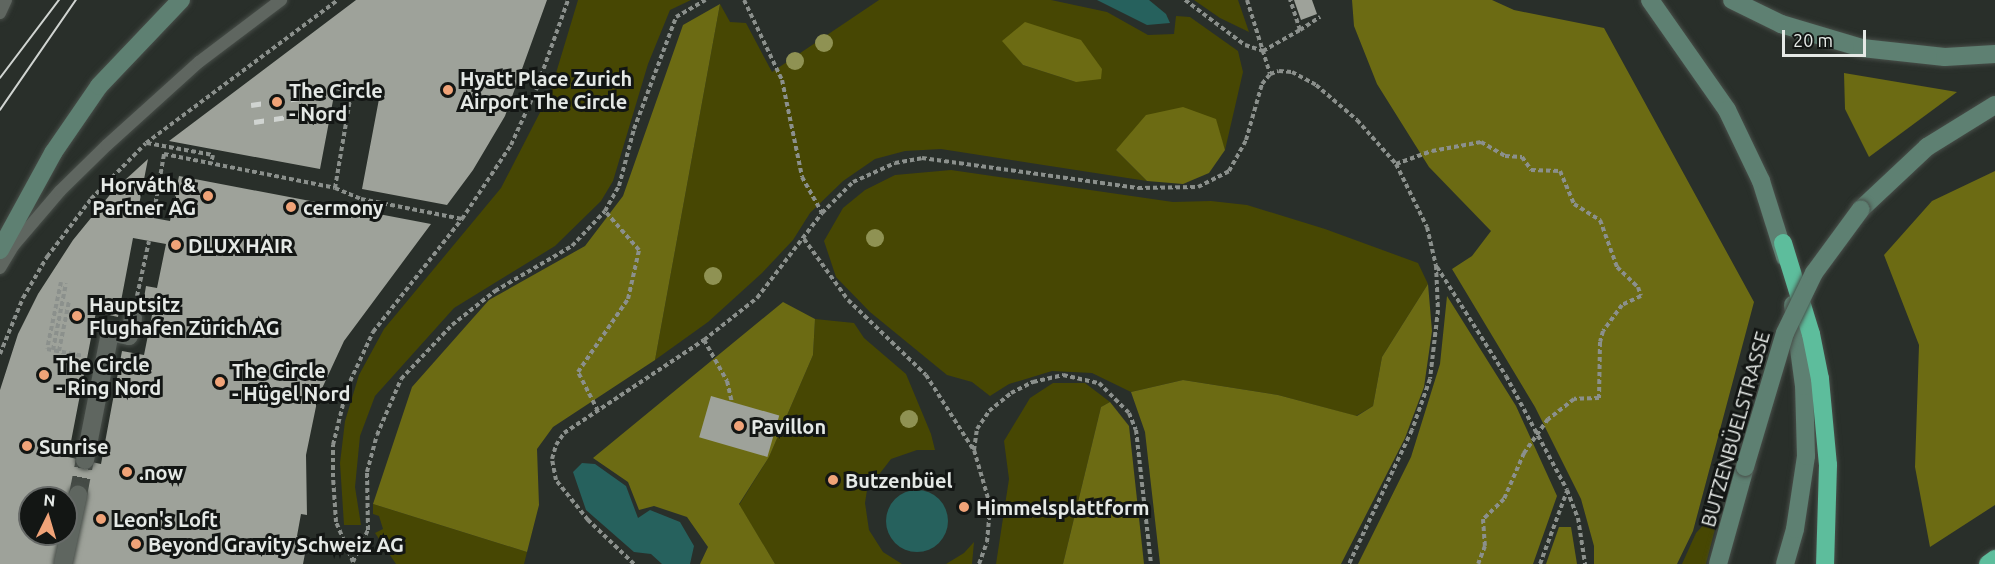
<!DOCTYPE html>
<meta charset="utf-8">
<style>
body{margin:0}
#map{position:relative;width:1995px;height:564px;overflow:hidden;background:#292f2a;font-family:Ubuntu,sans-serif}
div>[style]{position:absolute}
.green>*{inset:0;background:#474703}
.forest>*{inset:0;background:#6c6b13}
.water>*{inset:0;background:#26615d}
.round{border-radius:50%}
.building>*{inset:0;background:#9ea29a;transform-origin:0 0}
.street-tunnel>*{height:18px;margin-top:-9px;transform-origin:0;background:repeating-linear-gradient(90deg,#454b46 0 18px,transparent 0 27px)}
.path>*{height:4px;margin-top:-2px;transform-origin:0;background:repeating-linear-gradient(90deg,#8b908c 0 4.5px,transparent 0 7.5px)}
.roads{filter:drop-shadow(0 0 2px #484e49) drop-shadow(0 0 2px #484e49)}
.lane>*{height:12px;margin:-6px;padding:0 6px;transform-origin:6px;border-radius:6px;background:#5f6660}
.street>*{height:18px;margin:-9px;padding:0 9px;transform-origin:9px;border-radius:9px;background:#5f6660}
.secondary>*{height:18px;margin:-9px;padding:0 9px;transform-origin:9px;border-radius:9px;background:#5e8072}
.highway>*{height:18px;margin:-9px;padding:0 9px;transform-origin:9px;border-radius:9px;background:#5dbd9c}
.tram>*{height:1.5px;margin:-0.75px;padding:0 0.75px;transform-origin:0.75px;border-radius:0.75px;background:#d0d4d1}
.rail>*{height:4.5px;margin-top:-2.25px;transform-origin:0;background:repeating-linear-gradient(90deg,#d0d4d1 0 10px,transparent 0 20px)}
.bridges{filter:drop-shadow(0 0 2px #484e49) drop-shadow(0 0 2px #484e49)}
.secondary-bridge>*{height:18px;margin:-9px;padding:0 9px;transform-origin:9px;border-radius:9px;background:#5e8072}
.trees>*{width:18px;height:18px;margin:-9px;border-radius:50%;background:#8f9253}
.dots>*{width:16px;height:16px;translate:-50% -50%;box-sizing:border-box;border:3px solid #131614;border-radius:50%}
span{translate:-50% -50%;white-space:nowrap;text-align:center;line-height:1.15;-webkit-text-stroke:6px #131614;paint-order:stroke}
.poi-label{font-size:20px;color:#e5e9e6;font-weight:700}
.left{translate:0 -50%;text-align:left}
.right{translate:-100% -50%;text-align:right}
.street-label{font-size:20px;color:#e5e9e6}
.north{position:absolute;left:18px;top:486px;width:60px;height:60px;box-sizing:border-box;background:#131614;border:2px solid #676a68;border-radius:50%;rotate:5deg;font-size:16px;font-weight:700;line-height:24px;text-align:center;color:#e5e9e6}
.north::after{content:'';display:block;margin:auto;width:21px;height:27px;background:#f0a378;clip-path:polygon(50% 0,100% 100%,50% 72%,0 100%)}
.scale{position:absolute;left:1782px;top:30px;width:84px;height:27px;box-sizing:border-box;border:3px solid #e5e9e6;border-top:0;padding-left:8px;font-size:18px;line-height:21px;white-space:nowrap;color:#e5e9e6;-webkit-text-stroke:4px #131614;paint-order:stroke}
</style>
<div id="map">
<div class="green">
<i style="clip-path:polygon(578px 0,691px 0,670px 10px,648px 64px,613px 181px,601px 201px,555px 246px,454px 308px,375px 396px,360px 436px,355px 487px,361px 525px,344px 525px,340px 463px,345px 421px,359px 375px,384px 329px,501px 188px,550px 93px)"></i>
<i style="clip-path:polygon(evenodd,879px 0,1051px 0,1107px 12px,1148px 35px,1174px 34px,1176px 16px,1190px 17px,1238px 51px,1243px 72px,1225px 150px,1215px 119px,1116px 150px,1147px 181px,941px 149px,905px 151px,875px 159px,843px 181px,810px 213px,793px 240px,762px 273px,708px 322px,655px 360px,720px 4px,730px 22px,746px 23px,772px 72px,879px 0,1003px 41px,1076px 82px,1023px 65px,1003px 41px)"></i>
<i style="clip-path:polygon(1194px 0,1238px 0,1249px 32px,1220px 18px)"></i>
<i style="clip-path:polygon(951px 170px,1173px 202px,1211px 201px,1247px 205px,1325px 229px,1418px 263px,1428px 284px,1382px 357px,1373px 406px,1356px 416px,1278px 395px,1183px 380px,1131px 392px,1092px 373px,1052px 371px,1009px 384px,990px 396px,972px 382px,947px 375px,870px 312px,836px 277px,824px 241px,843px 208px,865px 190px,895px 175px)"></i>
<i style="clip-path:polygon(815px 319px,854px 323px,864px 338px,906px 374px,931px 434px,935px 450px,917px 450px,891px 459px,867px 490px,865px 503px,869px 530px,883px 552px,902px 564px,775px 564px,739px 505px,769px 457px,813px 355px)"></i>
<i style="clip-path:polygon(1053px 383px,1085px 383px,1110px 402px,1101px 407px,1063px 564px,996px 564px,1009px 479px,1004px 441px,1030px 398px)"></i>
<i style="clip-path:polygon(373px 504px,527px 552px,524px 564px,396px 564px,375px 533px,383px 529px,379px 516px,373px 514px)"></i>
<i style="clip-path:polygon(1721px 506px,1706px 564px,1682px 564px,1696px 533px)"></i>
<i style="clip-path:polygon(974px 542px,972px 564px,946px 564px,964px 553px)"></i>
</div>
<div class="forest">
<i style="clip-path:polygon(1352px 0,1492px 0,1514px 10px,1604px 28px,1754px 302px,1693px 531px,1677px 564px,1594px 564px,1594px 546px,1581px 499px,1535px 407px,1452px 269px,1472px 256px,1491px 231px,1429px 167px,1377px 84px,1354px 26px)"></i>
<i style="clip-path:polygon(720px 4px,655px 360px,553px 427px,537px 449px,539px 505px,527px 552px,373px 504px,412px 387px,489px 300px,585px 246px,623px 196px,683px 25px)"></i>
<i style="clip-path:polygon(1025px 22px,1081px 40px,1102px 69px,1101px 79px,1076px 82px,1023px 65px,1002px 41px)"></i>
<i style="clip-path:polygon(1844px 73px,1957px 92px,1869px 157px,1845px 109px)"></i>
<i style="clip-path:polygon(1183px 107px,1216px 119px,1225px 150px,1209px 173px,1183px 184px,1147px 181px,1116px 150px,1146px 115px)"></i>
<i style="clip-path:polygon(1995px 171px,1995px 505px,1930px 547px,1915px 467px,1919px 345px,1884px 255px,1932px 201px)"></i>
<i style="clip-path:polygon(1428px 284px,1432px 331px,1424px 387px,1405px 438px,1341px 564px,1160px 564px,1145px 432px,1131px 392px,1183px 380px,1278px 395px,1357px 416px,1373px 406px,1382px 357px)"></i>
<i style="clip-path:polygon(1447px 296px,1516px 406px,1557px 496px,1533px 564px,1358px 564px,1411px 457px,1440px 364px)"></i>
<i style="clip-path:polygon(783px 302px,815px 319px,813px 355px,769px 457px,739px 504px,775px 564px,700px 564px,708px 547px,687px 517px,654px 506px,639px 510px,628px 482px,593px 458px)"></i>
<i style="clip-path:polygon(1110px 402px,1129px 426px,1144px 564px,1063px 564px,1101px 407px)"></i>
<i style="clip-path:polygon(1559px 527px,1571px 527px,1577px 564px,1546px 564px)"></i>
</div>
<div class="water">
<i style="clip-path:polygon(1097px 0,1149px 0,1166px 14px,1170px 23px,1147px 25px)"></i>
<i style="clip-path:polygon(582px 463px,595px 464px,626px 486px,638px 518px,650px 510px,680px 522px,694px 546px,690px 564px,662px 564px,651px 554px,634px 552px,586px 510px,573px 472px)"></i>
<i class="round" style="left:886px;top:490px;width:62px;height:62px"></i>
</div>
<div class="building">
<i style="clip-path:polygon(356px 0,547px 0,505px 116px,473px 170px,447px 205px,362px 189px,379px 99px,335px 90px,320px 169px,169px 141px)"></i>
<i style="clip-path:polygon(1294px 0,1312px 0,1317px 14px,1301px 20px)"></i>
<i style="clip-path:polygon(evenodd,148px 159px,137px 215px,170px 221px,179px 176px,431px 224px,344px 341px,318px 397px,306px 455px,307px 515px,301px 514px,297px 536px,308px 538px,303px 564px,0 564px,0 390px,18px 334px,38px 294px,73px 240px,113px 191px,148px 159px,133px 238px,166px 244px,157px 288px,146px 286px,144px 298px,155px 300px,144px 355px,122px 351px,101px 464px,68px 457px,96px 312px,118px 317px,133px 238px,148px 159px,30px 498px,66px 498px,66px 534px,30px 534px,30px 498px)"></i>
<i style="left:711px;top:396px;width:71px;height:43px;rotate:16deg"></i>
</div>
<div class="street-tunnel">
<i style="left:78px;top:495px;width:36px;rotate:-79deg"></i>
</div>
<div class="path">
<i style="left:744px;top:0;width:89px;rotate:64.6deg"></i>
<i style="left:782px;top:80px;width:99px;rotate:78.3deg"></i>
<i style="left:802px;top:177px;width:41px;rotate:60.9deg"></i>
<i style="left:1185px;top:0;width:75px;rotate:36.9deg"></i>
<i style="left:1245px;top:45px;width:19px;rotate:18deg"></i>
<i style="left:1263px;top:51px;width:43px;rotate:-29.6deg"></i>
<i style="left:1300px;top:30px;width:32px;rotate:-108deg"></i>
<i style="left:1247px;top:0;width:77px;rotate:72.7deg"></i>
<i style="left:1300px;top:30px;width:24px;rotate:-33deg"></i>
<i style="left:147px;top:143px;width:67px;rotate:10.3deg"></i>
<i style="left:213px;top:155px;width:8px;rotate:104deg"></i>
<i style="left:1396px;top:164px;width:38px;rotate:-20deg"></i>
<i style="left:1432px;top:151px;width:50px;rotate:-10.4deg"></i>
<i style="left:1481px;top:142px;width:28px;rotate:30deg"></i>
<i style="left:1505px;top:156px;width:17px;rotate:3deg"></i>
<i style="left:1522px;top:157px;width:16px;rotate:55deg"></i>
<i style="left:1531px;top:170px;width:29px;rotate:2deg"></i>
<i style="left:1560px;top:171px;width:36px;rotate:67deg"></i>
<i style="left:1574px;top:204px;width:31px;rotate:32deg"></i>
<i style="left:1600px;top:220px;width:50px;rotate:70.1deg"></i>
<i style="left:1617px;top:267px;width:29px;rotate:44deg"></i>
<i style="left:1638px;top:287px;width:9px;rotate:72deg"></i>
<i style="left:1641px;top:296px;width:21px;rotate:155deg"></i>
<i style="left:1622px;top:305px;width:32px;rotate:126deg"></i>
<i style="left:1603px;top:331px;width:11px;rotate:105deg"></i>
<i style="left:1600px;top:342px;width:56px;rotate:91deg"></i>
<i style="left:1599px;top:398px;width:25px;rotate:178deg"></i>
<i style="left:1574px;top:399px;width:33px;rotate:142deg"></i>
<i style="left:1548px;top:419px;width:42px;rotate:125.2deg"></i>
<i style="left:1524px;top:453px;width:50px;rotate:113.5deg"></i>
<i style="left:1504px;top:499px;width:29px;rotate:136deg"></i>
<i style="left:1483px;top:519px;width:27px;rotate:86deg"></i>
<i style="left:1485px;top:546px;width:19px;rotate:111deg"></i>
<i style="left:335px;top:188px;width:96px;rotate:-80.4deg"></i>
<i style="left:153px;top:218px;width:65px;rotate:-80.2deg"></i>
<i style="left:164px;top:154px;width:174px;rotate:11.2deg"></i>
<i style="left:335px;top:188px;width:28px;rotate:23deg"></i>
<i style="left:361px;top:199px;width:103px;rotate:11.2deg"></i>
<i style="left:804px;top:239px;width:75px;rotate:54.2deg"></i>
<i style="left:848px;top:300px;width:108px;rotate:43.9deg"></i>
<i style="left:926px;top:375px;width:88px;rotate:57.6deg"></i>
<i style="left:1437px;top:267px;width:129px;rotate:57.7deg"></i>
<i style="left:1506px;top:376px;width:129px;rotate:61.8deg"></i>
<i style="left:1567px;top:490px;width:30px;rotate:69deg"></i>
<i style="left:1578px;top:518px;width:47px;rotate:81.3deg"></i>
<i style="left:61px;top:282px;width:68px;rotate:101.8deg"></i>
<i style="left:47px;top:349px;width:37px;rotate:11deg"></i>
<i style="left:137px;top:296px;width:56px;rotate:-77.7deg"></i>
<i style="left:704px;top:340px;width:47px;rotate:60.7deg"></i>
<i style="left:727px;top:381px;width:22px;rotate:77deg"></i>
<i style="left:53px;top:350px;width:68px;rotate:-79deg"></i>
<i style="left:59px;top:351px;width:51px;rotate:-78.7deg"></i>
<i style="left:0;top:354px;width:61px;rotate:-67.7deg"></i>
<i style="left:23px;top:298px;width:48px;rotate:-59.7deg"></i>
<i style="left:47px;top:257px;width:73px;rotate:-52.8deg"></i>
<i style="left:91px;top:199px;width:78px;rotate:-45.5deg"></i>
<i style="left:146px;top:143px;width:239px;rotate:-36.7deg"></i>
<i style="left:598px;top:411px;width:44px;rotate:-117.1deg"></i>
<i style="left:578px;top:372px;width:88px;rotate:-55.6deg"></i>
<i style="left:628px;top:299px;width:50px;rotate:-77.3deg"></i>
<i style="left:639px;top:250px;width:52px;rotate:-131.1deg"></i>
<i style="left:353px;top:562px;width:35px;rotate:-65deg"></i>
<i style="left:368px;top:530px;width:58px;rotate:-91deg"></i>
<i style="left:367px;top:472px;width:38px;rotate:-75deg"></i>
<i style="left:377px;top:435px;width:61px;rotate:-66.8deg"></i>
<i style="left:401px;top:379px;width:74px;rotate:-46.6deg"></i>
<i style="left:452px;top:325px;width:55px;rotate:-38.3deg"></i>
<i style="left:495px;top:291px;width:89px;rotate:-30.3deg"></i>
<i style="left:572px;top:246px;width:48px;rotate:-46.7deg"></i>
<i style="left:605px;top:211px;width:29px;rotate:-61deg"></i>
<i style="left:619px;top:186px;width:59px;rotate:-75.3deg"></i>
<i style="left:634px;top:129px;width:120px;rotate:-69.4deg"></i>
<i style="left:676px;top:17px;width:34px;rotate:-30deg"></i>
<i style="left:353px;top:562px;width:43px;rotate:-113deg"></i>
<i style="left:336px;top:522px;width:45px;rotate:-93.8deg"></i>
<i style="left:333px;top:477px;width:32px;rotate:-90deg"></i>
<i style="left:333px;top:445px;width:59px;rotate:-76.2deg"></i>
<i style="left:347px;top:388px;width:62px;rotate:-65.1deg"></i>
<i style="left:373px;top:332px;width:144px;rotate:-51.8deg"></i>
<i style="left:462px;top:219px;width:89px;rotate:-56.5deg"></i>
<i style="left:511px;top:145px;width:60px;rotate:-65.6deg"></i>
<i style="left:536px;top:90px;width:96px;rotate:-70.4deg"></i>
<i style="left:634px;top:564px;width:64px;rotate:-136.3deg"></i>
<i style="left:588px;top:520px;width:51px;rotate:-128.7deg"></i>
<i style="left:556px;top:480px;width:21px;rotate:-101deg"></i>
<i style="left:552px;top:459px;width:15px;rotate:-74deg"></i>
<i style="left:556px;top:445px;width:14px;rotate:-56deg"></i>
<i style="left:564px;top:433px;width:168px;rotate:-33.6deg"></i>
<i style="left:704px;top:340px;width:68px;rotate:-38.4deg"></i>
<i style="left:757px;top:298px;width:107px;rotate:-52.6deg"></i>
<i style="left:822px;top:213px;width:44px;rotate:-45deg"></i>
<i style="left:853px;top:182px;width:46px;rotate:-24.3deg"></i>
<i style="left:895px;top:163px;width:27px;rotate:-10deg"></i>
<i style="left:922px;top:158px;width:218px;rotate:7.9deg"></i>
<i style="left:1138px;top:188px;width:60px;rotate:-1deg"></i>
<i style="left:1198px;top:187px;width:35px;rotate:-27deg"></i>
<i style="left:1229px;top:171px;width:35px;rotate:-61deg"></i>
<i style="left:1246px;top:140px;width:58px;rotate:-74.1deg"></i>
<i style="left:1262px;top:84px;width:13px;rotate:-51deg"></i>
<i style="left:1270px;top:74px;width:9px;rotate:-18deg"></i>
<i style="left:1279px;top:71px;width:13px;rotate:4deg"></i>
<i style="left:1292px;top:72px;width:27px;rotate:28deg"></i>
<i style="left:1316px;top:85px;width:54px;rotate:40.5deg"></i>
<i style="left:1357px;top:120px;width:59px;rotate:48.4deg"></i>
<i style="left:1396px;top:164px;width:70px;rotate:63.8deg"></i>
<i style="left:1427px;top:227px;width:39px;rotate:77deg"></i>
<i style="left:1436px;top:265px;width:45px;rotate:87.5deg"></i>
<i style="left:1438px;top:310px;width:69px;rotate:96.6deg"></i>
<i style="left:1430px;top:379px;width:54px;rotate:109.4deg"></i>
<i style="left:1412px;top:430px;width:148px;rotate:115.2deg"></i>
<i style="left:979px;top:564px;width:23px;rotate:-70deg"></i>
<i style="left:987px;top:542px;width:37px;rotate:-85deg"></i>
<i style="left:990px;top:505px;width:57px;rotate:-106.2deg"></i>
<i style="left:974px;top:450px;width:21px;rotate:-82deg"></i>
<i style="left:977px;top:429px;width:22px;rotate:-56deg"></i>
<i style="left:989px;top:411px;width:28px;rotate:-39deg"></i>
<i style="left:1011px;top:393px;width:25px;rotate:-27deg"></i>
<i style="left:1033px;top:382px;width:31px;rotate:-13deg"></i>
<i style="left:1063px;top:375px;width:37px;rotate:13deg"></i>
<i style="left:1099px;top:383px;width:42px;rotate:45deg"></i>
<i style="left:1129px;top:413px;width:18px;rotate:68deg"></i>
<i style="left:1136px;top:430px;width:135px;rotate:83.6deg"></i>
<i style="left:1540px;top:564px;width:78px;rotate:-69.7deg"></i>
</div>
<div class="roads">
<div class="lane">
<i style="left:0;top:13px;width:14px;rotate:-65deg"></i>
<i style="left:0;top:268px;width:26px;rotate:-59deg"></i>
<i style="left:13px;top:246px;width:72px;rotate:-49.5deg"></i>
<i style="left:60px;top:191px;width:66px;rotate:-44.4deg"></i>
<i style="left:107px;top:145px;width:124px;rotate:-42.1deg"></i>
<i style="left:199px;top:62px;width:103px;rotate:-37.1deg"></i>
</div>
<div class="street">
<i style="left:85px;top:460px;width:130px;rotate:-78.9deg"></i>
<i style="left:110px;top:332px;width:19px;rotate:12deg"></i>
<i style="left:129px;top:336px;width:18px;rotate:-77deg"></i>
<i style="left:63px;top:564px;width:71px;rotate:-77.7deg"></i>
</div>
<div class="secondary">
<i style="left:1650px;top:0;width:134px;rotate:55deg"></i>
<i style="left:1727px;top:110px;width:79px;rotate:64.4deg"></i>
<i style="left:1761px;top:181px;width:80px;rotate:72.5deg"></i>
<i style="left:1732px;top:0;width:55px;rotate:26.1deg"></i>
<i style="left:1781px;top:24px;width:84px;rotate:16.5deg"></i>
<i style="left:1862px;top:48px;width:83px;rotate:6.2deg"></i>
<i style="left:1945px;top:57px;width:50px;rotate:-3.4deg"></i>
<i style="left:1861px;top:209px;width:91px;rotate:-43.2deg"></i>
<i style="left:1927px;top:147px;width:80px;rotate:-31.7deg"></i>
<i style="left:0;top:250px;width:111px;rotate:-61.3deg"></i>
<i style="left:53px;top:153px;width:81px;rotate:-55.5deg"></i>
<i style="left:99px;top:86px;width:119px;rotate:-46.4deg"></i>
<i style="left:1718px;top:564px;width:101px;rotate:-74.4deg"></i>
<i style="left:1785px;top:564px;width:36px;rotate:-74deg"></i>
<i style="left:1795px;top:529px;width:74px;rotate:-81.4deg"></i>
<i style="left:1806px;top:456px;width:70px;rotate:-91.6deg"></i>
<i style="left:1804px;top:386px;width:82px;rotate:-97.7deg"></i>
</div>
<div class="highway">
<i style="left:1783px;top:243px;width:95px;rotate:72.9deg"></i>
<i style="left:1811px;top:334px;width:46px;rotate:78.7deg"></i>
<i style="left:1820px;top:379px;width:86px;rotate:84.7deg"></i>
<i style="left:1828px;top:465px;width:99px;rotate:91.7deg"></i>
<i style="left:1988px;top:564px;width:9px;rotate:-36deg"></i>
</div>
</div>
<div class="tram">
<i style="left:0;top:78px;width:98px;rotate:-52.9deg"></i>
<i style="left:0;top:110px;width:134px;rotate:-55.4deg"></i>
</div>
<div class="rail">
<i style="left:251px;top:105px;width:49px;rotate:-8.3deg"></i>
<i style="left:254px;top:122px;width:48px;rotate:-8.5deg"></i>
</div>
<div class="bridges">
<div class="secondary-bridge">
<i style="left:1745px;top:467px;width:140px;rotate:-73.4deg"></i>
<i style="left:1785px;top:333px;width:67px;rotate:-64.2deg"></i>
<i style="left:1814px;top:273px;width:79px;rotate:-53.7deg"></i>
</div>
</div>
<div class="trees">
<i style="left:824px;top:43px"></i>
<i style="left:795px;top:61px"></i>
<i style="left:875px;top:238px"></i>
<i style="left:713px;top:276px"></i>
<i style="left:909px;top:419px"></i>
</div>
<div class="dots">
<i style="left:448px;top:90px;background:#f0a378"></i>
<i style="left:277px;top:102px;background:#f0a378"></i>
<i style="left:208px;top:196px;background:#f0a378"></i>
<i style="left:291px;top:207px;background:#f0a378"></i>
<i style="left:176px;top:245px;background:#f0a378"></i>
<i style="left:77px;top:316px;background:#f0a378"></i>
<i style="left:44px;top:375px;background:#f0a378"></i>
<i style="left:220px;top:382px;background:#f0a378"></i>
<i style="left:739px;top:426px;background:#f0a378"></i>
<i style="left:27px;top:446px;background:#f0a378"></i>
<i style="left:127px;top:472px;background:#f0a378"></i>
<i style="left:833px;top:480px;background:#f0a378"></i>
<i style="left:964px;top:507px;background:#f0a378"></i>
<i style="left:101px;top:519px;background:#f0a378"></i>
<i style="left:136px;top:544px;background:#f0a378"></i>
</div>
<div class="poi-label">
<span class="left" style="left:460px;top:90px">Hyatt Place Zurich<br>Airport The Circle</span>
<span class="left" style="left:289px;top:102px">The Circle<br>- Nord</span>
<span class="right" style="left:196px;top:196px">Horváth &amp;<br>Partner AG</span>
<span class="left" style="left:303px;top:207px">cermony</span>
<span class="left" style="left:188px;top:245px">DLUX HAIR</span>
<span class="left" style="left:89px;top:316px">Hauptsitz<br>Flughafen Zürich AG</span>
<span class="left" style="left:56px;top:376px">The Circle<br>- Ring Nord</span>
<span class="left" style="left:232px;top:382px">The Circle<br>- Hügel Nord</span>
<span class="left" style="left:751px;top:426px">Pavillon</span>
<span class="left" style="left:39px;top:446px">Sunrise</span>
<span class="left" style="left:139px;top:472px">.now</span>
<span class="left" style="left:845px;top:480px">Butzenbüel</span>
<span class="left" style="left:976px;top:507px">Himmelsplattform</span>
<span class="left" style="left:113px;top:519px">Leon's Loft</span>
<span class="left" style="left:148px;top:544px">Beyond Gravity Schweiz AG</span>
</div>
<div class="street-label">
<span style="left:1735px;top:429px;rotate:-74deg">BUTZENBÜELSTRASSE</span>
</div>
<div class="north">N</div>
<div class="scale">20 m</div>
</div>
